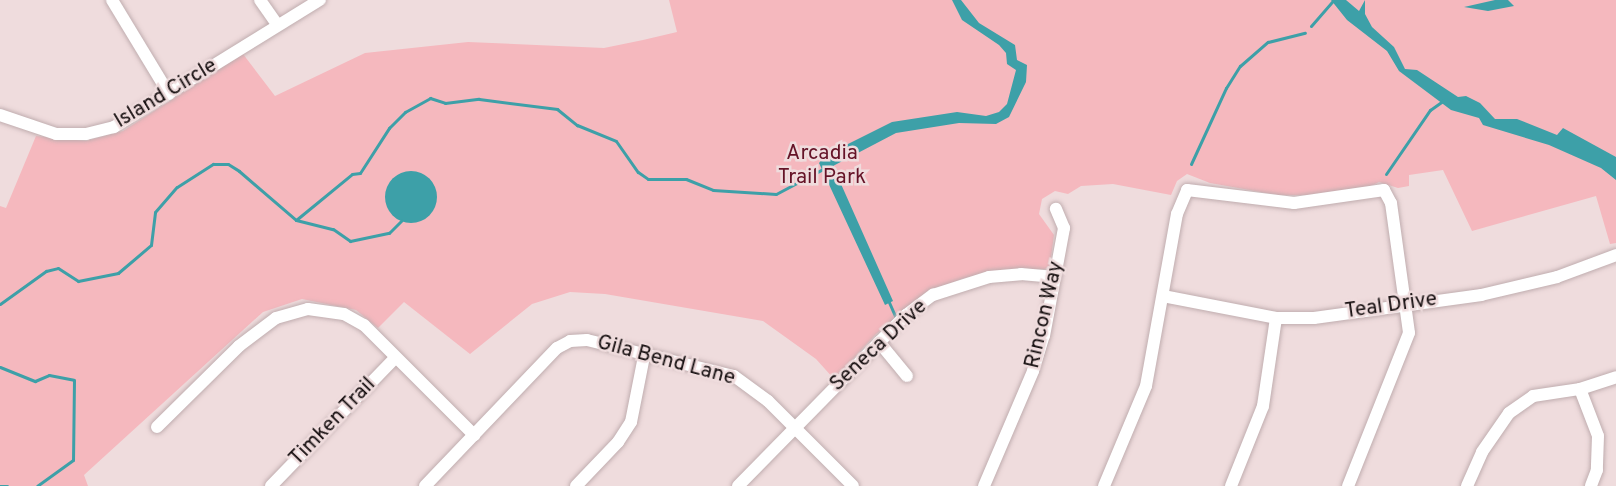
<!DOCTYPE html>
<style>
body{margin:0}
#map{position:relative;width:1616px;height:486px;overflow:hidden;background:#efdcdd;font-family:Overpass,sans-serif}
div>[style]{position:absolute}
.green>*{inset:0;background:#f5b8be}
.water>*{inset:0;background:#3da0a8}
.round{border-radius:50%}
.stream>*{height:3px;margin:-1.5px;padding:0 1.5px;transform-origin:1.5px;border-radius:1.5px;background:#3da0a8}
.roads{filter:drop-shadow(0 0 2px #c0adaf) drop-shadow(0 0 2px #c0adaf)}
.minor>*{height:12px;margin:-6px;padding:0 6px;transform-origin:6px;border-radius:6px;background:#fff}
span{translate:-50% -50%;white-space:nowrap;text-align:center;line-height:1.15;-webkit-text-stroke:5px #efdcdd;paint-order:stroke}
.street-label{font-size:21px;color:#140d0e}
.park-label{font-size:21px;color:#651327}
</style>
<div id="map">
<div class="green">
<i style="clip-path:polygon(669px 0,1616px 0,1616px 243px,1610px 244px,1596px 196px,1472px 231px,1443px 170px,1409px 175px,1409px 186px,1398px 188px,1379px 182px,1369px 187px,1320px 195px,1278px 195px,1210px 183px,1187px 174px,1177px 181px,1171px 195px,1113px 184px,1081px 186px,1068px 194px,1055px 191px,1042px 199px,1039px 214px,1054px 235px,1050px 265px,1045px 269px,995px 271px,961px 279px,929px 293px,876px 334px,834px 379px,816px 359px,763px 321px,605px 294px,570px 292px,532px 304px,470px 354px,404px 302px,378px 328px,356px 310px,302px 299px,263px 312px,84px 475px,88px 486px,0 486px,0 206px,6px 208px,36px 136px,86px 141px,123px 131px,243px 54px,275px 96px,365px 53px,468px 42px,604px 48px,643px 40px,677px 32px)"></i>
</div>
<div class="water">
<i style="clip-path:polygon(952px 0,961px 0,979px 23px,1015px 45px,1017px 60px,1027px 65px,1026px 82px,1009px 117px,996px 124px,959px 123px,896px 133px,833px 166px,893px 301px,885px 305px,819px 163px,826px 155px,892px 122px,957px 112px,986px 116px,999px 112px,1007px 104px,1016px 70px,1007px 64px,1006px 53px,999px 45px,962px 20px)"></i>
<i style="clip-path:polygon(1331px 0,1346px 0,1359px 11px,1365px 0,1365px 14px,1372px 27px,1394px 47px,1405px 69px,1417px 70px,1458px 97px,1466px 96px,1480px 103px,1495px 119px,1517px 119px,1557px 135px,1563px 128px,1616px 157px,1616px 180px,1601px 168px,1549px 145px,1483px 125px,1479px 118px,1451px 110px,1399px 71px,1387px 51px,1347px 20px)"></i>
<i style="clip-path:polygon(1495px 0,1508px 0,1514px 6px,1488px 11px,1464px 7px)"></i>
<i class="round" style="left:385px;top:171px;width:52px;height:52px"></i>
</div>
<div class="stream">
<i style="left:1311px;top:26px;width:35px;rotate:-49deg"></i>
<i style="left:1191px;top:164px;width:84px;rotate:-65.3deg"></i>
<i style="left:1226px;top:88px;width:26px;rotate:-58deg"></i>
<i style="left:1240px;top:66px;width:37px;rotate:-41deg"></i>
<i style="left:1268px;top:42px;width:38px;rotate:-14deg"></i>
<i style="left:1386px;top:174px;width:78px;rotate:-55.5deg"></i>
<i style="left:1430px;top:110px;width:19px;rotate:-35deg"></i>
<i style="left:296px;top:220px;width:72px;rotate:-39.4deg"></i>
<i style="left:352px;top:174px;width:8px;rotate:-7deg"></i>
<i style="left:360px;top:173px;width:54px;rotate:-57.2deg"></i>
<i style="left:389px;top:128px;width:23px;rotate:-45deg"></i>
<i style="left:405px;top:112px;width:29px;rotate:-29deg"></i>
<i style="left:430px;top:98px;width:16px;rotate:18deg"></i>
<i style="left:445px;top:103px;width:34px;rotate:-7deg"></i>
<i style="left:479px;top:99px;width:79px;rotate:7.3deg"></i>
<i style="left:557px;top:109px;width:26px;rotate:39deg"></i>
<i style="left:577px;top:125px;width:42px;rotate:22.3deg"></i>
<i style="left:616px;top:141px;width:38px;rotate:55deg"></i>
<i style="left:638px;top:172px;width:12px;rotate:35deg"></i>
<i style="left:648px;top:179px;width:38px"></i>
<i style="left:686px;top:179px;width:29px;rotate:22deg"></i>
<i style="left:713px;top:190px;width:63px;rotate:3.6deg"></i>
<i style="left:776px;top:194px;width:55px;rotate:-28deg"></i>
<i style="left:888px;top:300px;width:20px;rotate:66deg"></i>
<i style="left:0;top:304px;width:57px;rotate:-35.7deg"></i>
<i style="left:46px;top:271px;width:12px;rotate:-14deg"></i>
<i style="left:58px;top:268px;width:24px;rotate:33deg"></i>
<i style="left:78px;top:281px;width:41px;rotate:-11.3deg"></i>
<i style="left:118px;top:273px;width:43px;rotate:-40.3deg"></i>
<i style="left:151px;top:245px;width:33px;rotate:-83deg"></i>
<i style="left:155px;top:212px;width:33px;rotate:-49deg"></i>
<i style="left:177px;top:187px;width:43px;rotate:-32.6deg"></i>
<i style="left:213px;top:164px;width:15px"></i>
<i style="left:228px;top:164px;width:13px;rotate:32deg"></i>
<i style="left:239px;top:171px;width:75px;rotate:40.7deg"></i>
<i style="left:296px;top:220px;width:38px;rotate:14deg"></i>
<i style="left:333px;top:229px;width:21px;rotate:35deg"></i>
<i style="left:350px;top:241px;width:40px;rotate:-12deg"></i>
<i style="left:389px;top:233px;width:18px;rotate:-45deg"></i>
<i style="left:0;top:367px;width:38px;rotate:22deg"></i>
<i style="left:35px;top:381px;width:15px;rotate:-23deg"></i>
<i style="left:49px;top:375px;width:25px;rotate:11deg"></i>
<i style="left:74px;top:380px;width:80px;rotate:90.7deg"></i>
<i style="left:73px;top:460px;width:44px;rotate:144.2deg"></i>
<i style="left:0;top:486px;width:7px"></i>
</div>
<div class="roads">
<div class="minor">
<i style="left:112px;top:0;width:110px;rotate:58.8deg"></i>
<i style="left:260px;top:0;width:29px;rotate:55deg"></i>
<i style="left:0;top:115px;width:59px;rotate:18.7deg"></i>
<i style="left:56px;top:134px;width:30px"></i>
<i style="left:86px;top:134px;width:29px;rotate:-14deg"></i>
<i style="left:114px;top:127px;width:242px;rotate:-31.7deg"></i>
<i style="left:1163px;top:296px;width:115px;rotate:11deg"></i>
<i style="left:1276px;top:318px;width:38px"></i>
<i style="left:1314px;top:318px;width:169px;rotate:-7.8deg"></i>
<i style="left:1481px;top:295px;width:78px;rotate:-13.3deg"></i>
<i style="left:1557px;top:277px;width:63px;rotate:-20.4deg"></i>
<i style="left:879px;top:342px;width:44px;rotate:50.5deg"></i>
<i style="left:1580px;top:389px;width:50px;rotate:69deg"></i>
<i style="left:1598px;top:436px;width:34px;rotate:92deg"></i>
<i style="left:1597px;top:470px;width:17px;rotate:111deg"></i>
<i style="left:157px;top:427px;width:115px;rotate:-44.6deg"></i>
<i style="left:239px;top:346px;width:46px;rotate:-37.1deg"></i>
<i style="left:276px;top:318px;width:33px;rotate:-16deg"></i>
<i style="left:308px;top:309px;width:36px;rotate:8deg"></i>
<i style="left:344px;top:314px;width:23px;rotate:29deg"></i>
<i style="left:364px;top:325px;width:156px;rotate:45deg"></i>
<i style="left:271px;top:486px;width:178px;rotate:-45.9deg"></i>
<i style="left:425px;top:486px;width:191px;rotate:-46.3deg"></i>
<i style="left:557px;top:348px;width:15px;rotate:-28deg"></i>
<i style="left:570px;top:341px;width:17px;rotate:-3deg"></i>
<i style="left:587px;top:340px;width:151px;rotate:13.8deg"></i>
<i style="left:734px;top:376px;width:42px;rotate:36.3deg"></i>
<i style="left:768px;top:401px;width:120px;rotate:45deg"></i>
<i style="left:576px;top:486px;width:61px;rotate:-46.3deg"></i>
<i style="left:618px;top:442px;width:24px;rotate:-57deg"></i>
<i style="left:631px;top:422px;width:72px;rotate:-78.8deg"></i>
<i style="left:738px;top:486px;width:240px;rotate:-45.5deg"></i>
<i style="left:906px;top:315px;width:34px;rotate:-37deg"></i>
<i style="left:933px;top:295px;width:59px;rotate:-17.8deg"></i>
<i style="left:989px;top:277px;width:32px;rotate:-5deg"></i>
<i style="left:1021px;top:274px;width:34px;rotate:5deg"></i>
<i style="left:984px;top:486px;width:125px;rotate:-66.9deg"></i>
<i style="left:1033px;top:371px;width:37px;rotate:-73deg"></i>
<i style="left:1044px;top:336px;width:110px;rotate:-79.5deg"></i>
<i style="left:1064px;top:228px;width:21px;rotate:-113deg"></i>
<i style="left:1104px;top:486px;width:108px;rotate:-67.2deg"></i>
<i style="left:1146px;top:386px;width:175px;rotate:-79.8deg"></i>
<i style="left:1177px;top:214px;width:26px;rotate:-67deg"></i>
<i style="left:1187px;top:190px;width:108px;rotate:6.9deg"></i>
<i style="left:1294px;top:203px;width:91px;rotate:-8.2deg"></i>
<i style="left:1384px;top:190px;width:15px;rotate:62deg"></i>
<i style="left:1391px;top:203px;width:131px;rotate:82.1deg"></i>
<i style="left:1409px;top:333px;width:165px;rotate:111.7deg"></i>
<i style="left:1231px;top:486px;width:86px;rotate:-68.2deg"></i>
<i style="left:1263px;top:406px;width:89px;rotate:-81.6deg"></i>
<i style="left:1467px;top:486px;width:37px;rotate:-66deg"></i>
<i style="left:1482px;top:452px;width:47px;rotate:-55.3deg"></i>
<i style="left:1509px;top:413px;width:29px;rotate:-35deg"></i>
<i style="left:1533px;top:396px;width:48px;rotate:-8.5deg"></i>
<i style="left:1580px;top:389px;width:38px;rotate:-18deg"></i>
</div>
</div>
<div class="street-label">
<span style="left:166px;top:94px;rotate:-31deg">Island Circle</span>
<span style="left:1391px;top:306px;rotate:-8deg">Teal Drive</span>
<span style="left:1045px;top:315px;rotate:-77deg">Rincon Way</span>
<span style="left:879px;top:346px;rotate:-43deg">Seneca Drive</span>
<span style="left:666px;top:361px;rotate:15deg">Gila Bend Lane</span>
<span style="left:333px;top:422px;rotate:-46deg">Timken Trail</span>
</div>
<div class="park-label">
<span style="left:822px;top:166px">Arcadia<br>Trail Park</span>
</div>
</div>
